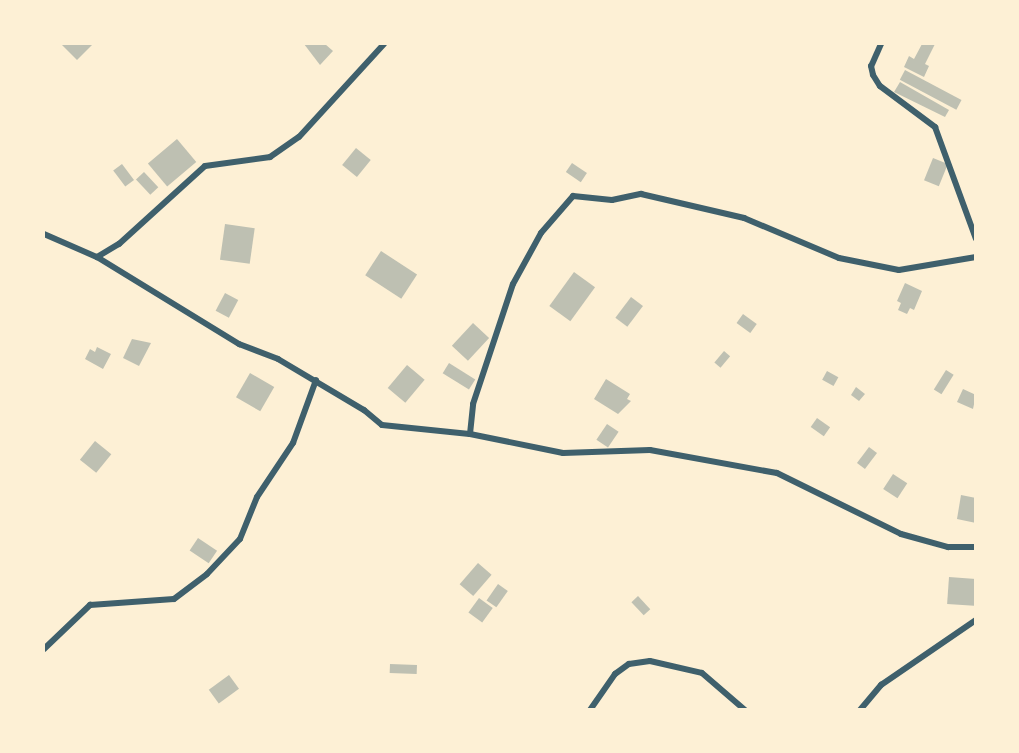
<!DOCTYPE html>
<style>
body{margin:0}
#map{position:relative;width:1019px;height:753px;overflow:hidden;background:#fdf0d5;font-family:"DM Sans",sans-serif}
div>[style]{position:absolute}
.building>*{inset:0;background:#bec0b2;transform-origin:0 0}
.minor>*{height:6px;margin:-3px;padding:0 3px;transform-origin:3px;border-radius:3px;background:#3f606c}
span{translate:-50% -50%;white-space:nowrap;text-align:center;line-height:1.15;-webkit-text-stroke:6px #fdf0d5;paint-order:stroke}
.frame{position:absolute;inset:0;border:45px solid #fdf0d5;pointer-events:none}
</style>
<div id="map">
<div class="building">
<i style="clip-path:polygon(61px 44px,90px 44px,92px 45px,77px 60px)"></i>
<i style="clip-path:polygon(304px 44px,325px 44px,333px 51px,320px 65px)"></i>
<i style="clip-path:polygon(922px 44px,935px 44px,925px 64px,929px 66px,924px 77px,904px 67px,909px 56px,914px 59px)"></i>
<i style="left:905px;top:70px;width:64px;height:11px;rotate:28deg"></i>
<i style="clip-path:polygon(900px 82px,949px 110px,945px 117px,894px 92px)"></i>
<i style="left:177px;top:139px;width:30px;height:38px;rotate:50deg"></i>
<i style="left:356px;top:148px;width:19px;height:22px;rotate:39deg"></i>
<i style="left:933px;top:158px;width:16px;height:24px;rotate:22deg"></i>
<i style="left:572px;top:163px;width:18px;height:11px;rotate:34deg"></i>
<i style="left:122px;top:164px;width:20px;height:11px;rotate:53deg"></i>
<i style="left:144px;top:172px;width:21px;height:11px;rotate:47deg"></i>
<i style="left:225px;top:224px;width:30px;height:36px;rotate:8deg"></i>
<i style="left:381px;top:251px;width:43px;height:29px;rotate:33deg"></i>
<i style="left:574px;top:272px;width:26px;height:42px;rotate:36deg"></i>
<i style="clip-path:polygon(905px 283px,922px 291px,914px 310px,910px 308px,907px 314px,898px 310px,901px 303px,897px 301px)"></i>
<i style="left:225px;top:293px;width:15px;height:20px;rotate:28deg"></i>
<i style="left:631px;top:297px;width:15px;height:26px;rotate:37deg"></i>
<i style="left:743px;top:314px;width:17px;height:11px;rotate:36deg"></i>
<i style="left:473px;top:323px;width:22px;height:31px;rotate:43deg"></i>
<i style="clip-path:polygon(132px 339px,151px 343px,139px 366px,123px 358px)"></i>
<i style="clip-path:polygon(97px 347px,111px 354px,103px 369px,85px 359px,90px 349px,95px 352px)"></i>
<i style="left:724px;top:351px;width:8px;height:15px;rotate:40deg"></i>
<i style="left:449px;top:363px;width:31px;height:12px;rotate:32deg"></i>
<i style="left:407px;top:365px;width:23px;height:30px;rotate:40deg"></i>
<i style="left:946px;top:370px;width:9px;height:23px;rotate:32deg"></i>
<i style="left:827px;top:371px;width:13px;height:10px;rotate:29deg"></i>
<i style="left:250px;top:373px;width:28px;height:28px;rotate:30deg"></i>
<i style="clip-path:polygon(606px 379px,630px 394px,627px 399px,631px 401px,618px 414px,594px 399px)"></i>
<i style="clip-path:polygon(856px 387px,865px 394px,859px 401px,851px 395px)"></i>
<i style="clip-path:polygon(963px 389px,976px 395px,973px 409px,957px 402px)"></i>
<i style="left:817px;top:418px;width:16px;height:11px;rotate:35deg"></i>
<i style="left:607px;top:424px;width:14px;height:19px;rotate:34deg"></i>
<i style="left:95px;top:441px;width:21px;height:24px;rotate:39deg"></i>
<i style="left:869px;top:447px;width:10px;height:20px;rotate:37deg"></i>
<i style="left:893px;top:474px;width:17px;height:18px;rotate:33deg"></i>
<i style="clip-path:polygon(961px 495px,976px 498px,976px 523px,957px 519px)"></i>
<i style="left:198px;top:538px;width:23px;height:15px;rotate:34deg"></i>
<i style="left:478px;top:563px;width:18px;height:28px;rotate:41deg"></i>
<i style="left:949px;top:577px;width:27px;height:27px;rotate:4deg"></i>
<i style="left:498px;top:584px;width:12px;height:20px;rotate:35deg"></i>
<i style="left:638px;top:596px;width:18px;height:9px;rotate:47deg"></i>
<i style="left:479px;top:598px;width:17px;height:18px;rotate:36deg"></i>
<i style="left:390px;top:664px;width:27px;height:9px;rotate:2deg"></i>
<i style="left:229px;top:675px;width:17px;height:25px;rotate:54deg"></i>
</div>
<div class="minor">
<i style="left:881px;top:44px;width:24px;rotate:114deg"></i>
<i style="left:871px;top:66px;width:9px;rotate:77deg"></i>
<i style="left:873px;top:75px;width:13px;rotate:58deg"></i>
<i style="left:880px;top:86px;width:69px;rotate:36.7deg"></i>
<i style="left:935px;top:127px;width:119px;rotate:69.9deg"></i>
<i style="left:44px;top:234px;width:58px;rotate:23.5deg"></i>
<i style="left:97px;top:257px;width:167px;rotate:31.5deg"></i>
<i style="left:239px;top:344px;width:42px;rotate:21deg"></i>
<i style="left:278px;top:359px;width:100px;rotate:30.7deg"></i>
<i style="left:364px;top:410px;width:23px;rotate:40deg"></i>
<i style="left:382px;top:425px;width:88px;rotate:5.8deg"></i>
<i style="left:470px;top:434px;width:95px;rotate:11.5deg"></i>
<i style="left:563px;top:453px;width:87px;rotate:-2deg"></i>
<i style="left:650px;top:450px;width:129px;rotate:10.3deg"></i>
<i style="left:777px;top:473px;width:138px;rotate:26.2deg"></i>
<i style="left:901px;top:534px;width:49px;rotate:15.5deg"></i>
<i style="left:948px;top:547px;width:28px"></i>
<i style="left:97px;top:257px;width:26px;rotate:-31deg"></i>
<i style="left:119px;top:244px;width:116px;rotate:-42.2deg"></i>
<i style="left:205px;top:166px;width:66px;rotate:-7.9deg"></i>
<i style="left:270px;top:157px;width:35px;rotate:-35deg"></i>
<i style="left:299px;top:137px;width:126px;rotate:-47.6deg"></i>
<i style="left:470px;top:434px;width:30px;rotate:-84deg"></i>
<i style="left:473px;top:404px;width:126px;rotate:-71.6deg"></i>
<i style="left:513px;top:284px;width:58px;rotate:-61.2deg"></i>
<i style="left:541px;top:233px;width:49px;rotate:-49.1deg"></i>
<i style="left:573px;top:196px;width:39px;rotate:6deg"></i>
<i style="left:612px;top:200px;width:30px;rotate:-12deg"></i>
<i style="left:641px;top:194px;width:106px;rotate:13.1deg"></i>
<i style="left:744px;top:218px;width:103px;rotate:22.8deg"></i>
<i style="left:839px;top:258px;width:61px;rotate:11.3deg"></i>
<i style="left:899px;top:270px;width:78px;rotate:-9.6deg"></i>
<i style="left:44px;top:649px;width:64px;rotate:-43.7deg"></i>
<i style="left:90px;top:605px;width:84px;rotate:-4.1deg"></i>
<i style="left:174px;top:599px;width:41px;rotate:-37.1deg"></i>
<i style="left:207px;top:574px;width:48px;rotate:-46.7deg"></i>
<i style="left:240px;top:539px;width:45px;rotate:-68deg"></i>
<i style="left:257px;top:497px;width:65px;rotate:-56.3deg"></i>
<i style="left:293px;top:443px;width:67px;rotate:-69.9deg"></i>
<i style="left:590px;top:710px;width:44px;rotate:-55.2deg"></i>
<i style="left:615px;top:674px;width:17px;rotate:-36deg"></i>
<i style="left:629px;top:664px;width:21px;rotate:-8deg"></i>
<i style="left:650px;top:661px;width:53px;rotate:13deg"></i>
<i style="left:702px;top:673px;width:57px;rotate:40.7deg"></i>
<i style="left:860px;top:710px;width:33px;rotate:-50deg"></i>
<i style="left:881px;top:685px;width:115px;rotate:-34.4deg"></i>
</div>
<div class="frame"></div>
</div>
